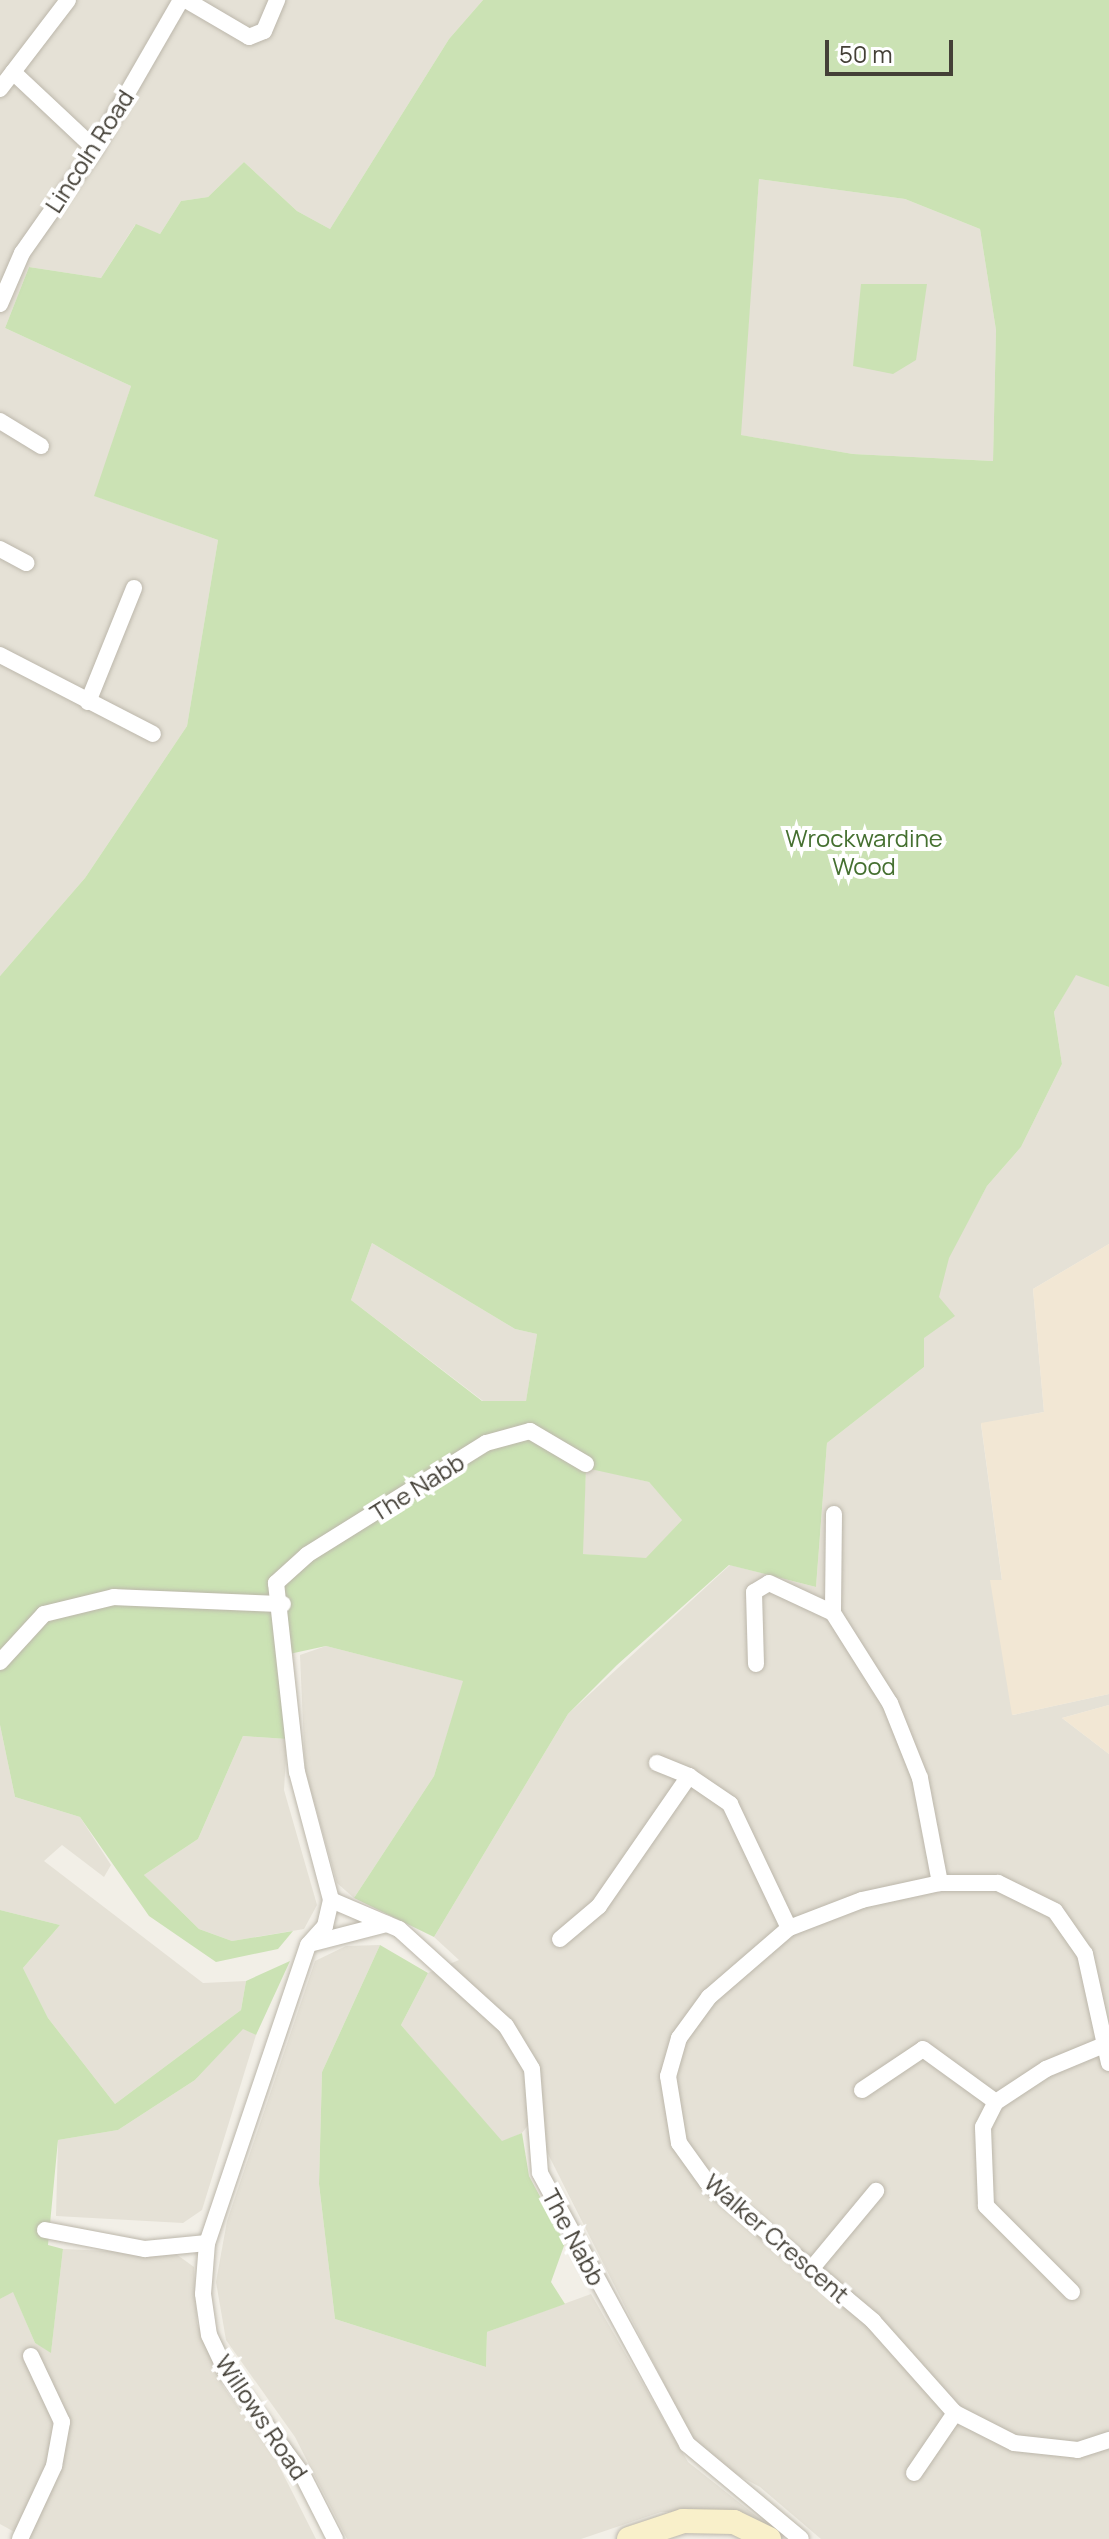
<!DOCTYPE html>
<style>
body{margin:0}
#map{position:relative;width:1109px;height:2539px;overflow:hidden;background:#f2efe7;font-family:Manrope,sans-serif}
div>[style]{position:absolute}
.residential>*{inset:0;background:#e5e1d6}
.commercial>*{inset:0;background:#f2e7d4}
.green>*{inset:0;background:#cbe2b4}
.roads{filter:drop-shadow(0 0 2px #bcb7ab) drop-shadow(0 0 2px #bcb7ab)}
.street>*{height:16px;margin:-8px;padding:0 8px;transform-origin:8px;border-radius:8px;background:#fff}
.secondary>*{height:24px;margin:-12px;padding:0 12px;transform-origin:12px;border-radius:12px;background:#f9f0ca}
span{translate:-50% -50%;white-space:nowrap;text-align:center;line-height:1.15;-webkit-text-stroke:8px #fff;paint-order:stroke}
.street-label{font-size:24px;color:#444037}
.park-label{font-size:24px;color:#457030}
.scale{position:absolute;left:825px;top:40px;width:128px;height:36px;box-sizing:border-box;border:4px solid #444037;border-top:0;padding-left:10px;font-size:24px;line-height:28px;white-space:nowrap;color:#444037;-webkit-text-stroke:6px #fff;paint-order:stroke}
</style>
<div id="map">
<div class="residential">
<i style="clip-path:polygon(0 0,483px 0,449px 39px,330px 229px,297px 211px,244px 162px,208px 197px,181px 201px,160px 234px,135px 225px,101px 278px,29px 267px,5px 328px,131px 386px,95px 496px,218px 540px,187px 726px,85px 878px,0 976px)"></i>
<i style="clip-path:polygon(759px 179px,905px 199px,980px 229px,996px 330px,993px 461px,853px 454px,740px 435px)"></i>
<i style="clip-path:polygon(1076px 974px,1109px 987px,1109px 1244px,1033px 1289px,1044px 1412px,981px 1424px,1002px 1581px,991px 1580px,1013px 1715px,1109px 1694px,1109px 1705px,1062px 1718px,1109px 1754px,1109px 2539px,821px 2539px,760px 2487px,700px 2455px,546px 2150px,543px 2106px,522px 2133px,502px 2142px,401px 2025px,428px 1973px,459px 1960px,434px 1937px,568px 1714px,730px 1565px,816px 1587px,827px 1443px,924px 1367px,924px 1338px,948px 1258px,987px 1186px,1021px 1147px,1062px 1064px,1054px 1012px)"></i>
<i style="clip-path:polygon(372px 1243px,515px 1329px,537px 1334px,526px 1402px,483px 1401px,351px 1300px)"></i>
<i style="clip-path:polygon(586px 1467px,649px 1482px,683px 1519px,646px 1559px,582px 1554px)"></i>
<i style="clip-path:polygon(326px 1646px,464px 1681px,434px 1776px,354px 1898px,337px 1883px,305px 1770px,300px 1655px)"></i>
<i style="clip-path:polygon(0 1725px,15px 1797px,80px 1817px,111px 1865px,104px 1877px,62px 1845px,44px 1861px,203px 1983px,246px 1981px,241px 2010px,115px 2104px,48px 2018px,23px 1968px,60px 1925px,0 1910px)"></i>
<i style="clip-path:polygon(243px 1736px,287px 1739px,284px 1790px,317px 1905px,304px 1929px,232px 1941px,199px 1929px,144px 1875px,198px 1839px)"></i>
<i style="clip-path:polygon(380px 1945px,322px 2072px,319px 2184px,335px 2319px,486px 2367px,487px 2332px,591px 2294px,688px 2462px,784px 2538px,728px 2512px,661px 2512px,581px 2539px,347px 2539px,295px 2437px,226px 2340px,216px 2282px,227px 2221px,315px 1961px,346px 1946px)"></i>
<i style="clip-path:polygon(243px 2028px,256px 2035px,202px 2210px,183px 2223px,56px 2216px,58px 2140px,118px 2130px,195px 2080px)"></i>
<i style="clip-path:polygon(63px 2249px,176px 2254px,194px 2267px,197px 2323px,223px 2386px,275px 2458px,316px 2539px,27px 2539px,0 2524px,0 2299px,13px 2291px,35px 2343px,51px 2352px)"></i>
</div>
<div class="commercial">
<i style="clip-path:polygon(1109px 1244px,1109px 1694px,1012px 1715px,990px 1580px,1002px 1580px,981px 1423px,1044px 1412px,1033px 1289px)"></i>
<i style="clip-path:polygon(1109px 1705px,1109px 1754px,1062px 1718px)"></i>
</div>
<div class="green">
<i style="clip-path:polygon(evenodd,483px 0,1109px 0,1109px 987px,1076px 975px,1054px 1012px,1062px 1064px,1021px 1147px,987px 1186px,949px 1258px,939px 1297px,955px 1316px,924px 1338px,924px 1367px,827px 1443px,816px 1587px,729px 1565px,617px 1665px,568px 1714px,434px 1937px,354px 1898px,434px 1776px,463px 1681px,326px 1646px,280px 1656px,287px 1739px,243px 1736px,198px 1839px,144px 1875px,199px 1929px,232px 1941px,293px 1931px,278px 1949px,216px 1962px,149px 1916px,80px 1817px,15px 1797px,0 1725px,0 976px,85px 878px,187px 726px,218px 540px,94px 496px,131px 386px,5px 328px,29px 267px,101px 278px,136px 224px,160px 234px,181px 201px,208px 197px,244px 162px,297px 211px,330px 229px,449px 39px,483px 0,759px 179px,905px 199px,980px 229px,996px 330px,993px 461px,853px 454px,741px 435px,759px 179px,483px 0,372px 1243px,515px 1329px,537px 1334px,526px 1401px,482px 1401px,351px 1300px,372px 1243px,483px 0,586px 1468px,649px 1482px,682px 1520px,646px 1558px,583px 1554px,586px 1468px)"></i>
<i style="clip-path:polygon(861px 284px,927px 284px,916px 360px,893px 374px,853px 366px)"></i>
<i style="clip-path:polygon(0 1910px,60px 1925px,23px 1968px,48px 2018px,115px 2104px,241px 2010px,246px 1981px,290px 1961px,256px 2035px,243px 2029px,195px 2080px,118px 2130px,58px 2140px,48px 2245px,63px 2249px,51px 2353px,35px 2343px,13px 2292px,0 2299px)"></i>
<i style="clip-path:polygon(380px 1945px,428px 1973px,401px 2025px,502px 2141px,522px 2133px,529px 2176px,565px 2243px,551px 2282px,565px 2304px,487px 2332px,486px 2367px,335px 2319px,319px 2184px,322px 2072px)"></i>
</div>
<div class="roads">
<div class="street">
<i style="left:186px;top:0;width:73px;rotate:30.4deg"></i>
<i style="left:249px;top:37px;width:16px;rotate:-22deg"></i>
<i style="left:264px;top:31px;width:34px;rotate:-67deg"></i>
<i style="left:13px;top:72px;width:112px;rotate:43.2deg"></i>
<i style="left:0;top:89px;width:112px;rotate:-52.6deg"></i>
<i style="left:0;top:304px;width:56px;rotate:-66.7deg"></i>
<i style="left:22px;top:253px;width:127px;rotate:-54.9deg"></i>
<i style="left:95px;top:149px;width:172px;rotate:-60deg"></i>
<i style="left:0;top:421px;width:48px;rotate:31.4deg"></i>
<i style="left:0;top:549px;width:30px;rotate:28deg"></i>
<i style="left:0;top:655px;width:172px;rotate:27.3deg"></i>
<i style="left:88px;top:702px;width:123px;rotate:-68deg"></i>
<i style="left:586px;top:1464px;width:65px;rotate:-149.5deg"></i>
<i style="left:530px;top:1431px;width:46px;rotate:164.7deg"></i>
<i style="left:486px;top:1443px;width:211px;rotate:148deg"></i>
<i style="left:307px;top:1555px;width:42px;rotate:137.9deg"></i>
<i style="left:276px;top:1583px;width:190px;rotate:83.7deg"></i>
<i style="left:297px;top:1772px;width:132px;rotate:75.1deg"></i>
<i style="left:331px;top:1900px;width:74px;rotate:23.1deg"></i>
<i style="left:399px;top:1929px;width:144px;rotate:42.2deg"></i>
<i style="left:506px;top:2026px;width:50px;rotate:58.8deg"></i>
<i style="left:532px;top:2069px;width:104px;rotate:85.6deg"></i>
<i style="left:540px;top:2173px;width:308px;rotate:61.5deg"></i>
<i style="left:687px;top:2444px;width:148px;rotate:39.8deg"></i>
<i style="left:834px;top:1514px;width:99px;rotate:90.6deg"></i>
<i style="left:833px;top:1613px;width:107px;rotate:57.7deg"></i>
<i style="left:890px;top:1703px;width:81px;rotate:68.2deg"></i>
<i style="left:920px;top:1778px;width:107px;rotate:79.2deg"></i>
<i style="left:0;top:1662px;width:65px;rotate:-47.5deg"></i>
<i style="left:44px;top:1614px;width:72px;rotate:-13.7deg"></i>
<i style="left:114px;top:1597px;width:169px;rotate:2.4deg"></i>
<i style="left:756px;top:1664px;width:72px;rotate:-91.6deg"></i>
<i style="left:754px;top:1592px;width:17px;rotate:-31deg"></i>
<i style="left:769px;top:1583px;width:71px;rotate:25.1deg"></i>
<i style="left:657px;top:1763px;width:35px;rotate:22deg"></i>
<i style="left:331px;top:1900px;width:27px;rotate:103deg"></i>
<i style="left:325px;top:1926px;width:25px;rotate:132deg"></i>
<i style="left:308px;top:1945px;width:315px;rotate:108.7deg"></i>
<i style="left:207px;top:2243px;width:51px;rotate:94.5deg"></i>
<i style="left:203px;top:2294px;width:41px;rotate:81.7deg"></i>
<i style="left:209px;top:2335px;width:42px;rotate:64.7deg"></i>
<i style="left:227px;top:2373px;width:126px;rotate:53.4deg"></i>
<i style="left:302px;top:2474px;width:73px;rotate:63.1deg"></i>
<i style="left:560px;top:1939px;width:51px;rotate:-40.2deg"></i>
<i style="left:599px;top:1906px;width:158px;rotate:-55.3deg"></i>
<i style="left:689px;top:1776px;width:50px;rotate:34.3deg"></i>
<i style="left:730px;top:1804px;width:137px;rotate:64.6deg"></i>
<i style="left:313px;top:1943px;width:76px;rotate:-14.4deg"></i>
<i style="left:1109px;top:2063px;width:112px;rotate:-102.4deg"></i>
<i style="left:1085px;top:1954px;width:52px;rotate:-124.9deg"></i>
<i style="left:1055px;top:1911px;width:64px;rotate:-153.8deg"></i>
<i style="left:998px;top:1883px;width:58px;rotate:180deg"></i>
<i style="left:940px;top:1883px;width:80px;rotate:167.7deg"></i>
<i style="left:862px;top:1900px;width:78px;rotate:159deg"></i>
<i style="left:789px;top:1928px;width:106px;rotate:139.2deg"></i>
<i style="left:709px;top:1997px;width:51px;rotate:126.2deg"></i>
<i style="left:679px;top:2038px;width:40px;rotate:106deg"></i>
<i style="left:668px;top:2076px;width:68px;rotate:80.7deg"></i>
<i style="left:679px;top:2143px;width:48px;rotate:54.3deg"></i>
<i style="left:707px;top:2182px;width:217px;rotate:39.9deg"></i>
<i style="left:873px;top:2321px;width:123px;rotate:48.3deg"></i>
<i style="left:955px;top:2413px;width:66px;rotate:27deg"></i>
<i style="left:1014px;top:2443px;width:64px;rotate:6.2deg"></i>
<i style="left:1078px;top:2450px;width:33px;rotate:-18deg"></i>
<i style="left:862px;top:2090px;width:73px;rotate:-33.9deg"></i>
<i style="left:923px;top:2049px;width:90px;rotate:36deg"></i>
<i style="left:45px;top:2230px;width:102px;rotate:10.8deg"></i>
<i style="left:145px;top:2249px;width:62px;rotate:-5.5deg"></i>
<i style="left:813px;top:2267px;width:99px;rotate:-50.3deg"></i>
<i style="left:1072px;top:2292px;width:122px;rotate:-135deg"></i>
<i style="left:986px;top:2206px;width:79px;rotate:-92.2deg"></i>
<i style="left:983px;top:2127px;width:28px;rotate:-63deg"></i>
<i style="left:996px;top:2102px;width:60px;rotate:-33.4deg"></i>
<i style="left:1046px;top:2069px;width:63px;rotate:-22.5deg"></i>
<i style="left:914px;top:2473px;width:73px;rotate:-55.7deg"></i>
<i style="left:20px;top:2539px;width:81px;rotate:-65deg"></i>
<i style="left:54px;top:2466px;width:45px;rotate:-79.7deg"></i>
<i style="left:62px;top:2422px;width:73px;rotate:-115.2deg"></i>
</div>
<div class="secondary">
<i style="left:629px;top:2539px;width:57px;rotate:-18.4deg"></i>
<i style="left:683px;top:2521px;width:51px;rotate:1.1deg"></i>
<i style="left:734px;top:2522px;width:39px;rotate:26deg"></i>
</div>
</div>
<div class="street-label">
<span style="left:89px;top:151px;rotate:-57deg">Lincoln Road</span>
<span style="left:417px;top:1487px;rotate:-32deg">The Nabb</span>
<span style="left:574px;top:2237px;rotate:62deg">The Nabb</span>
<span style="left:777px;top:2238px;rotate:41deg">Walker Crescent</span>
<span style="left:262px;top:2417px;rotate:56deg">Willows Road</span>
</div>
<div class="park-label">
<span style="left:864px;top:852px">Wrockwardine<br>Wood</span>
</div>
<div class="scale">50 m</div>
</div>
